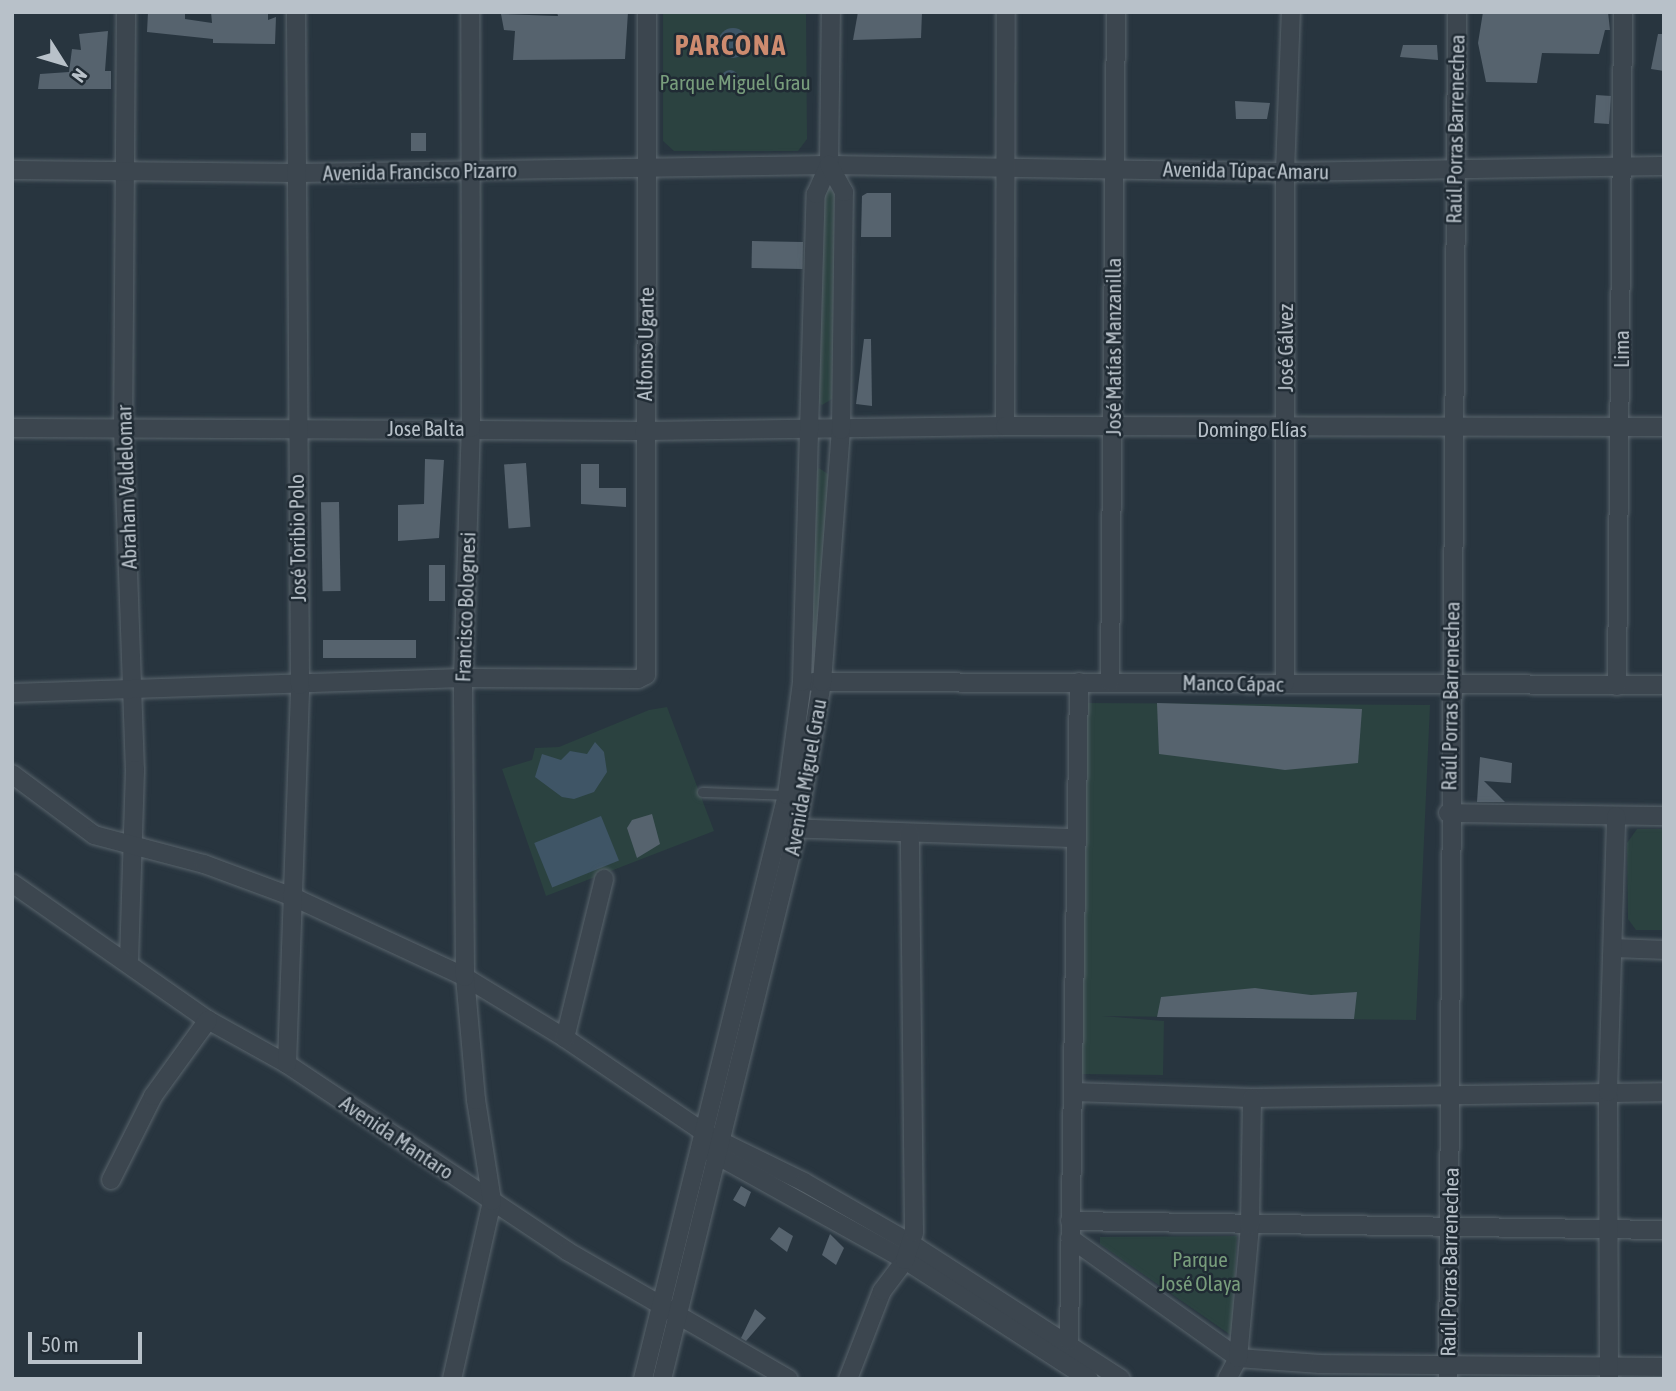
<!DOCTYPE html>
<meta charset="utf-8">
<style>
body{margin:0}
#map{position:relative;width:1676px;height:1391px;overflow:hidden;background:#28353f;font-family:"Asap Condensed",sans-serif}
div>[style]{position:absolute}
.green>*{inset:0;background:#2b4240}
.water>*{inset:0;background:#3f5566;transform-origin:0 0}
.round{border-radius:50%}
.building>*{inset:0;background:#56636e;transform-origin:0 0}
.roads{filter:drop-shadow(0 0 2px #59646c) drop-shadow(0 0 2px #59646c)}
.service>*{height:9px;margin:-4.5px;padding:0 4.5px;transform-origin:4.5px;border-radius:4.5px;background:#3c464f}
.minor>*{height:18px;margin:-9px;padding:0 9px;transform-origin:9px;border-radius:9px;background:#3c464f}
span{translate:-50% -50%;white-space:nowrap;text-align:center;line-height:1.15;-webkit-text-stroke:5px #202b34;paint-order:stroke}
.park-label{font-size:21px;color:#789d7c}
.street-label{font-size:21px;color:#b8c1c9}
.district-label{font-size:28px;color:#ce8b6f;font-weight:700;letter-spacing:2px}
.frame{position:absolute;inset:0;border:14px solid #b8c1c9;pointer-events:none}
.north{position:absolute;left:28px;top:28px;width:70px;height:70px;-webkit-text-stroke:5px #202b34;paint-order:stroke;rotate:127deg;font-size:19px;font-weight:700;line-height:28px;text-align:center;color:#b8c1c9}
.north::after{content:'';display:block;margin:auto;width:24px;height:32px;background:#b8c1c9;clip-path:polygon(50% 0,100% 100%,50% 72%,0 100%)}
.scale{position:absolute;left:28px;top:1332px;width:114px;height:32px;box-sizing:border-box;border:4px solid #b8c1c9;border-top:0;padding-left:9px;font-size:21px;line-height:24px;white-space:nowrap;color:#b8c1c9;-webkit-text-stroke:5px #202b34;paint-order:stroke}
</style>
<div id="map">
<div class="green">
<i style="clip-path:polygon(663px 12px,806px 12px,807px 139px,798px 151px,674px 151px,663px 141px)"></i>
<i style="clip-path:polygon(828px 188px,835px 193px,837px 396px,822px 405px,817px 402px,822px 192px)"></i>
<i style="clip-path:polygon(819px 468px,831px 476px,816px 651px,811px 640px,814px 473px)"></i>
<i style="clip-path:polygon(1086px 703px,1430px 705px,1416px 1020px,1102px 1016px,1164px 1021px,1163px 1075px,1081px 1074px)"></i>
<i style="clip-path:polygon(667px 707px,714px 831px,546px 896px,502px 769px,532px 760px,535px 748px,559px 747px,649px 710px)"></i>
<i style="clip-path:polygon(1637px 829px,1664px 829px,1664px 930px,1636px 930px,1628px 919px,1627px 843px)"></i>
<i style="clip-path:polygon(1237px 1236px,1232px 1336px,1100px 1244px,1100px 1237px)"></i>
</div>
<div class="water">
<i class="round" style="left:718px;top:28px;width:30px;height:30px"></i>
<i class="round" style="left:721px;top:70px;width:18px;height:18px"></i>
<i style="clip-path:polygon(595px 742px,604px 752px,607px 772px,594px 792px,574px 799px,562px 797px,535px 777px,542px 754px,561px 760px,570px 751px,587px 754px)"></i>
<i style="left:601px;top:816px;width:48px;height:72px;rotate:68deg"></i>
</div>
<div class="building">
<i style="clip-path:polygon(148px 12px,185px 12px,185px 19px,212px 23px,211px 12px,268px 12px,268px 20px,276px 17px,275px 44px,213px 43px,213px 39px,147px 32px)"></i>
<i style="clip-path:polygon(557px 12px,628px 12px,625px 59px,513px 60px,515px 31px,504px 30px,501px 14px,558px 16px)"></i>
<i style="clip-path:polygon(858px 12px,922px 12px,921px 38px,853px 40px)"></i>
<i style="clip-path:polygon(1483px 12px,1608px 12px,1610px 30px,1605px 30px,1599px 54px,1542px 53px,1537px 83px,1486px 82px,1478px 43px)"></i>
<i style="clip-path:polygon(108px 31px,105px 71px,111px 71px,111px 89px,38px 89px,40px 74px,69px 72px,72px 49px,81px 50px,79px 34px)"></i>
<i style="clip-path:polygon(1658px 34px,1664px 34px,1664px 71px,1651px 69px)"></i>
<i style="clip-path:polygon(1403px 45px,1437px 45px,1438px 60px,1400px 57px)"></i>
<i style="left:1596px;top:95px;width:15px;height:28px;rotate:4deg"></i>
<i style="clip-path:polygon(1235px 101px,1270px 103px,1267px 119px,1236px 119px)"></i>
<i style="left:411px;top:133px;width:15px;height:18px"></i>
<i style="clip-path:polygon(867px 193px,891px 193px,891px 237px,861px 237px,862px 196px)"></i>
<i style="left:752px;top:241px;width:51px;height:27px;rotate:1deg"></i>
<i style="clip-path:polygon(864px 339px,871px 339px,872px 406px,856px 404px)"></i>
<i style="clip-path:polygon(425px 459px,444px 460px,439px 538px,398px 541px,398px 505px,424px 504px)"></i>
<i style="left:526px;top:463px;width:64px;height:22px;rotate:86deg"></i>
<i style="clip-path:polygon(581px 464px,599px 464px,599px 488px,626px 488px,626px 507px,581px 504px)"></i>
<i style="left:339px;top:502px;width:89px;height:18px;rotate:89deg"></i>
<i style="left:429px;top:565px;width:16px;height:36px"></i>
<i style="left:323px;top:640px;width:93px;height:18px"></i>
<i style="clip-path:polygon(1157px 703px,1362px 709px,1358px 763px,1285px 770px,1159px 754px)"></i>
<i style="clip-path:polygon(1480px 757px,1512px 763px,1511px 783px,1484px 781px,1505px 802px,1477px 802px)"></i>
<i style="clip-path:polygon(652px 814px,660px 844px,637px 858px,627px 828px,632px 820px)"></i>
<i style="clip-path:polygon(1255px 988px,1311px 995px,1357px 992px,1354px 1019px,1157px 1017px,1161px 997px)"></i>
<i style="clip-path:polygon(741px 1186px,751px 1192px,745px 1207px,733px 1200px)"></i>
<i style="clip-path:polygon(779px 1227px,793px 1236px,787px 1252px,770px 1239px)"></i>
<i style="clip-path:polygon(830px 1234px,844px 1248px,836px 1265px,822px 1255px)"></i>
<i style="clip-path:polygon(755px 1309px,766px 1318px,746px 1341px,741px 1338px)"></i>
</div>
<div class="roads">
<div class="service">
<i style="left:702px;top:792px;width:85px;rotate:2deg"></i>
</div>
<div class="minor">
<i style="left:126px;top:12px;width:416px;rotate:90.4deg"></i>
<i style="left:123px;top:428px;width:342px;rotate:88deg"></i>
<i style="left:135px;top:770px;width:192px;rotate:91.8deg"></i>
<i style="left:12px;top:170px;width:285px;rotate:0.6deg"></i>
<i style="left:297px;top:173px;width:532px;rotate:-0.86deg"></i>
<i style="left:829px;top:165px;width:456px;rotate:0.9deg"></i>
<i style="left:1285px;top:172px;width:379px;rotate:-0.9deg"></i>
<i style="left:1005px;top:426px;width:414px;rotate:-89.9deg"></i>
<i style="left:12px;top:428px;width:632px;rotate:0.27deg"></i>
<i style="left:644px;top:431px;width:361px;rotate:-0.8deg"></i>
<i style="left:1005px;top:426px;width:659px;rotate:0.09deg"></i>
<i style="left:813px;top:682px;width:851px;rotate:0.2deg"></i>
<i style="left:1110px;top:682px;width:670px;rotate:-89.49deg"></i>
<i style="left:1285px;top:683px;width:511px;rotate:-90deg"></i>
<i style="left:1285px;top:172px;width:160px;rotate:-87.9deg"></i>
<i style="left:1617px;top:686px;width:674px;rotate:-89.49deg"></i>
<i style="left:12px;top:693px;width:451px;rotate:-1.9deg"></i>
<i style="left:463px;top:678px;width:175px;rotate:0.3deg"></i>
<i style="left:638px;top:679px;width:9px;rotate:-27deg"></i>
<i style="left:646px;top:675px;width:663px;rotate:-89.91deg"></i>
<i style="left:12px;top:774px;width:102px;rotate:36.6deg"></i>
<i style="left:94px;top:835px;width:114px;rotate:14.8deg"></i>
<i style="left:204px;top:864px;width:95px;rotate:20.3deg"></i>
<i style="left:293px;top:897px;width:190px;rotate:24.9deg"></i>
<i style="left:465px;top:977px;width:117px;rotate:31.4deg"></i>
<i style="left:565px;top:1038px;width:171px;rotate:34.2deg"></i>
<i style="left:706px;top:1134px;width:109px;rotate:26.1deg"></i>
<i style="left:804px;top:1182px;width:122px;rotate:29.9deg"></i>
<i style="left:910px;top:1243px;width:251px;rotate:32.8deg"></i>
<i style="left:1448px;top:813px;width:216px;rotate:0.8deg"></i>
<i style="left:787px;top:828px;width:289px;rotate:2deg"></i>
<i style="left:12px;top:883px;width:239px;rotate:35deg"></i>
<i style="left:208px;top:1020px;width:90px;rotate:29.1deg"></i>
<i style="left:287px;top:1064px;width:337px;rotate:33.7deg"></i>
<i style="left:567px;top:1251px;width:256px;rotate:30deg"></i>
<i style="left:1615px;top:948px;width:49px;rotate:2.3deg"></i>
<i style="left:565px;top:1038px;width:164px;rotate:-76.2deg"></i>
<i style="left:287px;top:1064px;width:379px;rotate:-88deg"></i>
<i style="left:300px;top:685px;width:673px;rotate:-90.34deg"></i>
<i style="left:1073px;top:1092px;width:179px;rotate:1.9deg"></i>
<i style="left:1252px;top:1098px;width:412px;rotate:-0.8deg"></i>
<i style="left:711px;top:1152px;width:222px;rotate:29.1deg"></i>
<i style="left:905px;top:1260px;width:219px;rotate:32.9deg"></i>
<i style="left:111px;top:1180px;width:94px;rotate:-63.4deg"></i>
<i style="left:153px;top:1096px;width:94px;rotate:-54.1deg"></i>
<i style="left:1070px;top:1221px;width:594px;rotate:0.87deg"></i>
<i style="left:1070px;top:1238px;width:206px;rotate:35.5deg"></i>
<i style="left:1238px;top:1358px;width:82px;rotate:4.2deg"></i>
<i style="left:1320px;top:1364px;width:344px;rotate:0.5deg"></i>
<i style="left:1069px;top:1341px;width:659px;rotate:-89.13deg"></i>
<i style="left:452px;top:1379px;width:182px;rotate:-77.3deg"></i>
<i style="left:492px;top:1201px;width:102px;rotate:-99deg"></i>
<i style="left:476px;top:1100px;width:123px;rotate:-95.1deg"></i>
<i style="left:465px;top:977px;width:299px;rotate:-90.4deg"></i>
<i style="left:463px;top:678px;width:250px;rotate:-88.2deg"></i>
<i style="left:471px;top:428px;width:416px;rotate:-90.1deg"></i>
<i style="left:643px;top:1379px;width:601px;rotate:-76.15deg"></i>
<i style="left:787px;top:795px;width:114px;rotate:-82.4deg"></i>
<i style="left:802px;top:682px;width:488px;rotate:-88.4deg"></i>
<i style="left:816px;top:194px;width:32px;rotate:-66deg"></i>
<i style="left:829px;top:165px;width:153px;rotate:-89.3deg"></i>
<i style="left:662px;top:1379px;width:566px;rotate:-76.21deg"></i>
<i style="left:797px;top:829px;width:149px;rotate:-80.3deg"></i>
<i style="left:822px;top:682px;width:253px;rotate:-85.7deg"></i>
<i style="left:841px;top:430px;width:238px;rotate:-89.3deg"></i>
<i style="left:844px;top:192px;width:31px;rotate:-119deg"></i>
<i style="left:848px;top:1379px;width:94px;rotate:-68.9deg"></i>
<i style="left:882px;top:1291px;width:39px;rotate:-53deg"></i>
<i style="left:905px;top:1260px;width:28px;rotate:-72deg"></i>
<i style="left:914px;top:1233px;width:400px;rotate:-90.6deg"></i>
<i style="left:1227px;top:1379px;width:24px;rotate:-62deg"></i>
<i style="left:1238px;top:1358px;width:134px;rotate:-84.8deg"></i>
<i style="left:1250px;top:1225px;width:127px;rotate:-89.1deg"></i>
<i style="left:1448px;top:1379px;width:1367px;rotate:-89.62deg"></i>
<i style="left:1609px;top:1379px;width:287px;rotate:-90.2deg"></i>
<i style="left:1608px;top:1092px;width:276px;rotate:-88.3deg"></i>
</div>
</div>
<div class="park-label">
<span style="left:735px;top:82px">Parque Miguel Grau</span>
<span style="left:1200px;top:1271px">Parque<br>José Olaya</span>
</div>
<div class="street-label">
<span style="left:1455px;top:129px;rotate:-89deg">Raúl Porras Barrenechea</span>
<span style="left:1246px;top:170px;rotate:1deg">Avenida Túpac Amaru</span>
<span style="left:420px;top:171px;rotate:-1deg">Avenida Francisco Pizarro</span>
<span style="left:645px;top:344px;rotate:-89deg">Alfonso Ugarte</span>
<span style="left:1113px;top:347px;rotate:-90deg">José Matías Manzanilla</span>
<span style="left:1285px;top:348px;rotate:-90deg">José Gálvez</span>
<span style="left:1621px;top:349px;rotate:-90deg">Lima</span>
<span style="left:426px;top:428px">Jose Balta</span>
<span style="left:1252px;top:429px">Domingo Elías</span>
<span style="left:126px;top:487px;rotate:-92deg">Abraham Valdelomar</span>
<span style="left:297px;top:538px;rotate:-91deg">José Toribio Polo</span>
<span style="left:465px;top:607px;rotate:-88deg">Francisco Bolognesi</span>
<span style="left:1233px;top:683px;rotate:1deg">Manco Cápac</span>
<span style="left:1450px;top:696px;rotate:-89deg">Raúl Porras Barrenechea</span>
<span style="left:805px;top:777px;rotate:-80deg">Avenida Miguel Grau</span>
<span style="left:397px;top:1137px;rotate:34deg">Avenida Mantaro</span>
<span style="left:1449px;top:1262px;rotate:-89deg">Raúl Porras Barrenechea</span>
</div>
<div class="district-label">
<span style="left:731px;top:45px">PARCONA</span>
</div>
<div class="frame"></div>
<div class="north">N</div>
<div class="scale">50 m</div>
</div>
